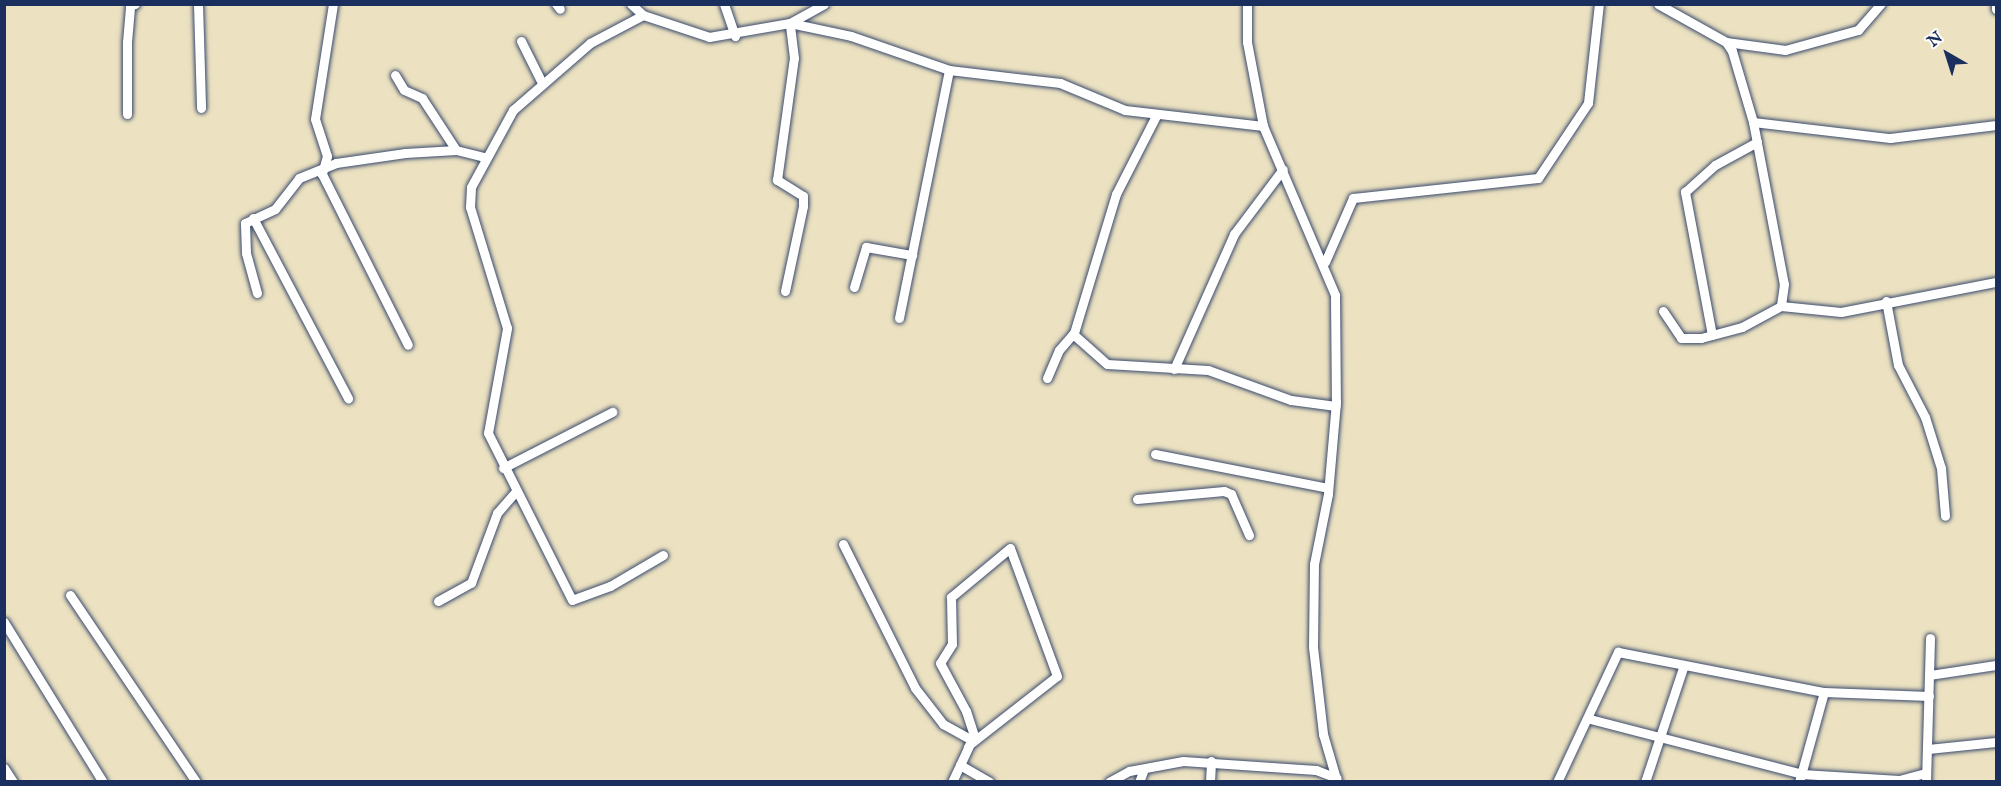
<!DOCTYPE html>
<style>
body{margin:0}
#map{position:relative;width:2001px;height:786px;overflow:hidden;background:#ece2c1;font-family:"IM FELL English",serif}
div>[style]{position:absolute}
.roads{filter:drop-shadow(0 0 2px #3a4a6d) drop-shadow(0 0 2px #3a4a6d)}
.street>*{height:9px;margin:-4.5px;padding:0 4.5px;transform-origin:4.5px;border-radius:4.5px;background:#fff}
span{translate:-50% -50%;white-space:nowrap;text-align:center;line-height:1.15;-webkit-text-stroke:6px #fdfcf7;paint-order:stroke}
.frame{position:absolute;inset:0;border:6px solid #1b2f5e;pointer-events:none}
.north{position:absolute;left:1917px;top:24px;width:60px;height:60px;-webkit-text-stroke:4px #fdfcf7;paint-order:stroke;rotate:321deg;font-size:16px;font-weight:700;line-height:24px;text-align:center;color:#1b2f5e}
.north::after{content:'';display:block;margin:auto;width:21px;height:27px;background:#1b2f5e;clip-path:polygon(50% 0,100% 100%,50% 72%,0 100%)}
</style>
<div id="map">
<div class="roads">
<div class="street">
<i style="left:198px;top:4px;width:104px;rotate:88.3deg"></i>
<i style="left:333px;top:4px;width:116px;rotate:98.9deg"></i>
<i style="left:315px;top:119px;width:39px;rotate:72deg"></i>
<i style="left:327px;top:156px;width:19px;rotate:106deg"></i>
<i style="left:322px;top:174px;width:191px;rotate:63.3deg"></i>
<i style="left:556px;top:4px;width:6px;rotate:51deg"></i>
<i style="left:631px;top:4px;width:16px;rotate:43deg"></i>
<i style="left:724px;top:4px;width:34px;rotate:71deg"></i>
<i style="left:1247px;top:4px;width:38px;rotate:90deg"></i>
<i style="left:1247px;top:42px;width:86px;rotate:79.2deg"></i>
<i style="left:1263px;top:126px;width:184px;rotate:66.9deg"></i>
<i style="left:1335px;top:295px;width:107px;rotate:89.5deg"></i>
<i style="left:1336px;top:402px;width:92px;rotate:95deg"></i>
<i style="left:1328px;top:494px;width:71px;rotate:101.3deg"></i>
<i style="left:1314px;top:564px;width:83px;rotate:90.7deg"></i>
<i style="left:1313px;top:647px;width:88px;rotate:83.4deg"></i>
<i style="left:1323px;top:734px;width:50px;rotate:73.7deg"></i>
<i style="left:1658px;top:4px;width:78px;rotate:29.2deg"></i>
<i style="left:1726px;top:42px;width:11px;rotate:56deg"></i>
<i style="left:1732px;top:51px;width:74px;rotate:73.5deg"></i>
<i style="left:1753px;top:122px;width:165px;rotate:79.2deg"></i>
<i style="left:1784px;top:284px;width:22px;rotate:98deg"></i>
<i style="left:1996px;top:4px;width:5px;rotate:90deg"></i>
<i style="left:521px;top:41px;width:45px;rotate:63.4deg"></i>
<i style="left:1726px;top:42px;width:60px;rotate:7.7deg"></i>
<i style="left:1785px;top:50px;width:76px;rotate:-15.3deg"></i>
<i style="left:1858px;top:30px;width:35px;rotate:-49deg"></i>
<i style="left:395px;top:75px;width:17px;rotate:59deg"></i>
<i style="left:404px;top:90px;width:20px;rotate:24deg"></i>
<i style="left:422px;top:98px;width:62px;rotate:56.8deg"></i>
<i style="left:127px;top:114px;width:72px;rotate:-90deg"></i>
<i style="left:127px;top:42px;width:37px;rotate:-85deg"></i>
<i style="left:130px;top:5px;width:5px;rotate:-11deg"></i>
<i style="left:1753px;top:122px;width:138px;rotate:6.7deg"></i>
<i style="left:1890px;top:138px;width:107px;rotate:-7deg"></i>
<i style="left:253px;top:218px;width:204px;rotate:62.2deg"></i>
<i style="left:1325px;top:262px;width:70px;rotate:-66.4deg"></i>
<i style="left:1353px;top:198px;width:186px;rotate:-6.2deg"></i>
<i style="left:1538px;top:178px;width:90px;rotate:-56.3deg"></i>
<i style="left:1588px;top:103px;width:100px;rotate:-83.7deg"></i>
<i style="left:854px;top:287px;width:42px;rotate:-73.3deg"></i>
<i style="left:866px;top:247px;width:47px;rotate:9.9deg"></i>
<i style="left:785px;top:291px;width:87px;rotate:-78deg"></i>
<i style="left:803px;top:206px;width:10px;rotate:-90deg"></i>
<i style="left:803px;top:196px;width:31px;rotate:-148deg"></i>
<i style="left:777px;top:180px;width:123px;rotate:-82.1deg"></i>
<i style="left:794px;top:58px;width:35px;rotate:-97deg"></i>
<i style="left:790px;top:23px;width:39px;rotate:-29deg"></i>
<i style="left:257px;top:293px;width:41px;rotate:-105.4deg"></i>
<i style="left:246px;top:253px;width:30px;rotate:-92deg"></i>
<i style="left:245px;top:223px;width:33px;rotate:-25deg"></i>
<i style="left:275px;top:209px;width:39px;rotate:-52deg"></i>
<i style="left:299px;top:178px;width:40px;rotate:-22deg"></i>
<i style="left:336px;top:163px;width:70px;rotate:-8.2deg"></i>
<i style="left:405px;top:153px;width:51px;rotate:-3.4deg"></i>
<i style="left:456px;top:150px;width:30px;rotate:14deg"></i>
<i style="left:1886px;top:301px;width:65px;rotate:79.4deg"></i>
<i style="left:1898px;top:365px;width:59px;rotate:62.6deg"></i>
<i style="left:1925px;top:417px;width:53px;rotate:72.6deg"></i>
<i style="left:1941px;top:468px;width:48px;rotate:85.2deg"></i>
<i style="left:1663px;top:311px;width:32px;rotate:56deg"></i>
<i style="left:1681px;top:338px;width:20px"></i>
<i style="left:1701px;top:338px;width:42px;rotate:-15deg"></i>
<i style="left:1742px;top:327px;width:44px;rotate:-28.3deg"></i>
<i style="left:1781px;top:306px;width:60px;rotate:5.7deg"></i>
<i style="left:1841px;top:312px;width:158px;rotate:-11deg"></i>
<i style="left:899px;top:318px;width:253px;rotate:-78.6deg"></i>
<i style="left:1073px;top:334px;width:45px;rotate:41.4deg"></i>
<i style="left:1107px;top:364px;width:101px;rotate:3.4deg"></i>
<i style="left:1208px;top:370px;width:88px;rotate:19.9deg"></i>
<i style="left:1291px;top:400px;width:45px;rotate:7.6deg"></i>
<i style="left:1712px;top:335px;width:146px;rotate:-100.7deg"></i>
<i style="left:1685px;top:192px;width:40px;rotate:-42deg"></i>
<i style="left:1715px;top:165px;width:48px;rotate:-28.7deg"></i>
<i style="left:1174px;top:369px;width:148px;rotate:-66deg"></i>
<i style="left:1234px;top:234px;width:81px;rotate:-53deg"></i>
<i style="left:1047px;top:378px;width:30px;rotate:-67deg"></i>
<i style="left:1059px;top:350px;width:23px;rotate:-49deg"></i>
<i style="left:1074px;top:333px;width:145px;rotate:-73.2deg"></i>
<i style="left:1116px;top:194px;width:88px;rotate:-62.9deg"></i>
<i style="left:1155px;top:454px;width:176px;rotate:11.1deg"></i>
<i style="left:503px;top:468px;width:123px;rotate:-27.2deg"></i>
<i style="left:1137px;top:499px;width:87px;rotate:-5.3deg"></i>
<i style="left:1224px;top:491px;width:8px;rotate:23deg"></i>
<i style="left:1231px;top:494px;width:45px;rotate:66.3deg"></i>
<i style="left:843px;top:544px;width:161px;rotate:63.4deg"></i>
<i style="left:915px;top:688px;width:46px;rotate:52.1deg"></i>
<i style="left:943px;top:724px;width:33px;rotate:29deg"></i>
<i style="left:663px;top:555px;width:61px;rotate:149.7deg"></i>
<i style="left:610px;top:586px;width:40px;rotate:159.8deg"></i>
<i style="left:572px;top:600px;width:187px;rotate:-116.7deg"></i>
<i style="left:488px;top:433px;width:107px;rotate:-79.7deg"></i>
<i style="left:507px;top:328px;width:127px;rotate:-107deg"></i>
<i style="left:470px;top:207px;width:20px;rotate:-87deg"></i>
<i style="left:471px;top:187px;width:88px;rotate:-61.4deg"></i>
<i style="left:513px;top:110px;width:102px;rotate:-41deg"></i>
<i style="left:590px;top:43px;width:60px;rotate:-27.8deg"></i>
<i style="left:643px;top:15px;width:70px;rotate:18.4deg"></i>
<i style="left:709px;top:37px;width:82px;rotate:-9.8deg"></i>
<i style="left:790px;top:23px;width:62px;rotate:12deg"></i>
<i style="left:851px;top:36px;width:104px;rotate:19.1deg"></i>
<i style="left:949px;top:70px;width:112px;rotate:6.7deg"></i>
<i style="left:1060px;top:83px;width:70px;rotate:22.6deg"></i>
<i style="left:1125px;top:110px;width:139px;rotate:6.6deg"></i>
<i style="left:70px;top:595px;width:225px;rotate:56deg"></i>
<i style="left:438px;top:601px;width:38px;rotate:-29deg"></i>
<i style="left:471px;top:583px;width:75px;rotate:-69.6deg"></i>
<i style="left:497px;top:513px;width:28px;rotate:-49deg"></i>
<i style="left:4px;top:622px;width:188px;rotate:58.3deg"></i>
<i style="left:1930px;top:675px;width:67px;rotate:-8.6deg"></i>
<i style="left:1590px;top:719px;width:219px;rotate:14.5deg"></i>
<i style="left:1802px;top:774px;width:97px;rotate:3.5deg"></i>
<i style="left:1899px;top:780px;width:28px;rotate:-15deg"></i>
<i style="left:1928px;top:749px;width:68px;rotate:-5.9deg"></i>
<i style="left:960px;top:765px;width:23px;rotate:-65deg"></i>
<i style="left:970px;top:744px;width:110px;rotate:-38deg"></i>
<i style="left:1057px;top:676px;width:136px;rotate:-110.2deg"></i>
<i style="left:1010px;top:548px;width:77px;rotate:140.3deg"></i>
<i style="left:951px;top:597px;width:47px;rotate:88.8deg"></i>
<i style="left:952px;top:644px;width:22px;rotate:122deg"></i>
<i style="left:940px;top:663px;width:55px;rotate:61.6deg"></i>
<i style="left:966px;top:711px;width:26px;rotate:72deg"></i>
<i style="left:974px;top:736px;width:13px;rotate:119deg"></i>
<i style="left:4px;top:768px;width:17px;rotate:57deg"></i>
<i style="left:952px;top:782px;width:19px;rotate:-65deg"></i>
<i style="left:960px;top:765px;width:34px;rotate:30deg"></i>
<i style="left:1109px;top:782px;width:23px;rotate:-29deg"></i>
<i style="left:1129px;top:771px;width:55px;rotate:-10.5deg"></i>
<i style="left:1183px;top:761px;width:133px;rotate:3.9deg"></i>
<i style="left:1316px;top:770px;width:22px;rotate:21deg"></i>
<i style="left:1139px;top:782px;width:14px;rotate:-69deg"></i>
<i style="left:1210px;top:782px;width:21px;rotate:-87deg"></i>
<i style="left:1557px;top:782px;width:144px;rotate:-64.9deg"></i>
<i style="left:1618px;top:652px;width:210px;rotate:11deg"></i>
<i style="left:1824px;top:692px;width:105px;rotate:2.2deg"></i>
<i style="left:1645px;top:782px;width:123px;rotate:-71.6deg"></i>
<i style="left:1799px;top:782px;width:93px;rotate:-74.5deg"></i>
<i style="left:1926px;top:782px;width:144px;rotate:-88.4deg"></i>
</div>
</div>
<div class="frame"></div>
<div class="north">N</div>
</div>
